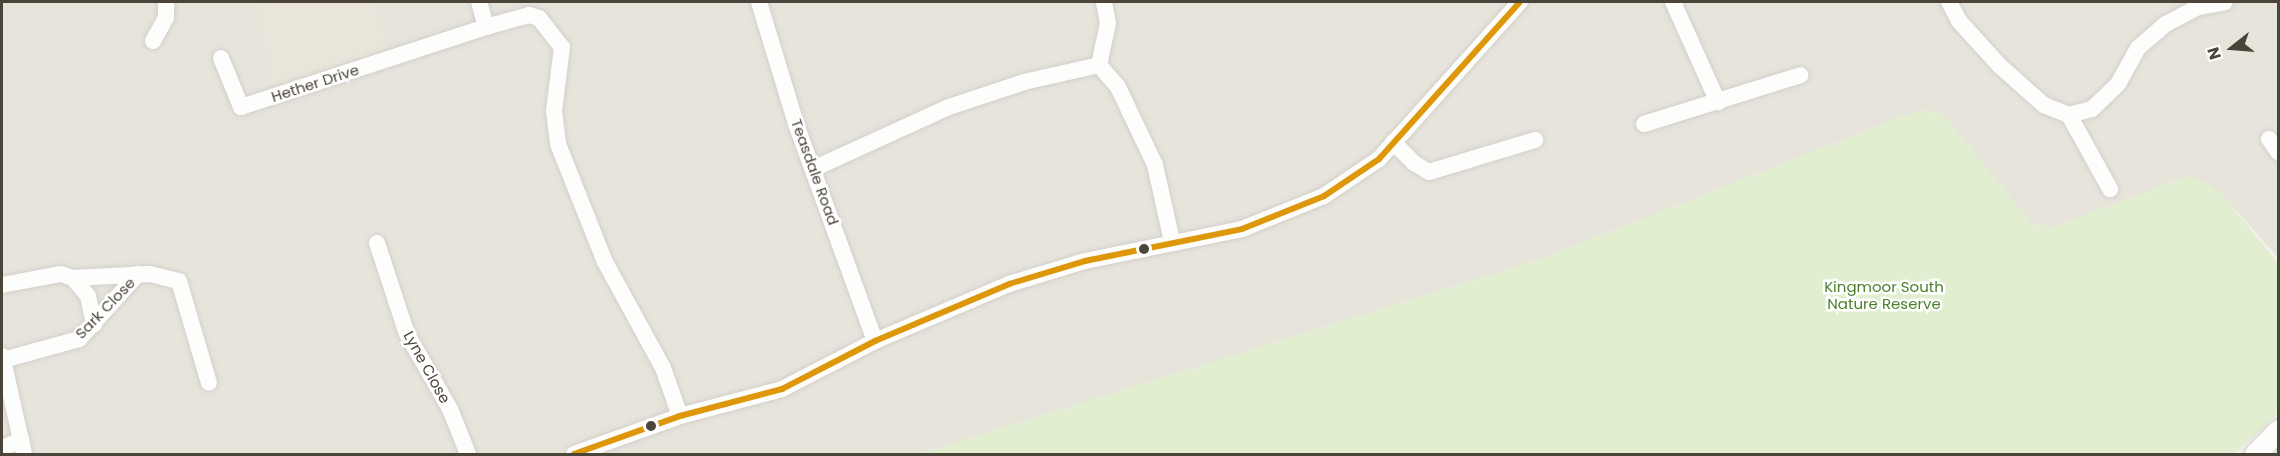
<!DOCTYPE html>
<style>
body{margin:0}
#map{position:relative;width:2280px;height:456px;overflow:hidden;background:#f4f2ee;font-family:Poppins,sans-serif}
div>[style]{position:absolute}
.residential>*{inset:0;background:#e7e4dc}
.education>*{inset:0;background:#eae5da}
.green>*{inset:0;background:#e1eecf}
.roads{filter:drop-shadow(0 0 2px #d2d0cb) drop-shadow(0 0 2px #d2d0cb)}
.minor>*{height:16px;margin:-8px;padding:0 8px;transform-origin:8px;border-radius:8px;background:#fdfdfc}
.tertiary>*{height:21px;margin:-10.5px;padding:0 10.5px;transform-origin:10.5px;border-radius:10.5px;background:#fdfdfc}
.bus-1>*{height:6px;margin:-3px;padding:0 3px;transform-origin:3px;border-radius:3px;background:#dd9709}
.dots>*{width:16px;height:16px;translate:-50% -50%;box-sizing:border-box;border:3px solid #fff;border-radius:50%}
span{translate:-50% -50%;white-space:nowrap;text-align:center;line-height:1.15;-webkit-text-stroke:5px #fff;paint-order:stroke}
.street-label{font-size:15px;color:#4b4439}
.park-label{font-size:15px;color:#4a7f2a}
.frame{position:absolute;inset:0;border:3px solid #4b4439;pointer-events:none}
.north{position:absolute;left:2202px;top:18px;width:60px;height:60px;-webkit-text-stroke:4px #fff;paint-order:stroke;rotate:253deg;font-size:16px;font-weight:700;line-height:24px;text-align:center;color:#4b4439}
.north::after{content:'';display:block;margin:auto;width:21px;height:27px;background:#4b4439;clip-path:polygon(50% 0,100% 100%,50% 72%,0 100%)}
</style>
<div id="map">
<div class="residential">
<i style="clip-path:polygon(2px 2px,2278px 2px,2278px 258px,2225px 198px,2188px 176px,2051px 228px,2031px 222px,1942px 114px,1919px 110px,1541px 259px,920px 454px,2px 454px)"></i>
</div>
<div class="education">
<i style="clip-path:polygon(256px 2px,374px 2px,390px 52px,273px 89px)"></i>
</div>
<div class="green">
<i style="clip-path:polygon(1919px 110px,1942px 114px,2031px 222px,2051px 228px,2188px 176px,2209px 184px,2225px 198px,2278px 263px,2278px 413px,2234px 454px,920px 454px,1541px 259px)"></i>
</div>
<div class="roads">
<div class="minor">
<i style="left:479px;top:2px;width:26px;rotate:74deg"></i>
<i style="left:759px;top:2px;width:127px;rotate:73.1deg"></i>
<i style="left:796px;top:124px;width:231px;rotate:70deg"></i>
<i style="left:1673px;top:2px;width:110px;rotate:65.8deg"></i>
<i style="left:1949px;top:2px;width:21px;rotate:62deg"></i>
<i style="left:1959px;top:21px;width:61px;rotate:47.7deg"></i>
<i style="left:2000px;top:66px;width:59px;rotate:41.6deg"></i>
<i style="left:2044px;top:105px;width:27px;rotate:22deg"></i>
<i style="left:2069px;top:115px;width:85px;rotate:61deg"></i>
<i style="left:2198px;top:7px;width:27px;rotate:-10deg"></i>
<i style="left:153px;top:41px;width:26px;rotate:-61deg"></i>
<i style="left:166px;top:18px;width:16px;rotate:-90deg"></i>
<i style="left:221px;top:58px;width:53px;rotate:67.8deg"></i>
<i style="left:241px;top:107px;width:258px;rotate:-18.1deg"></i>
<i style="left:486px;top:27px;width:45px;rotate:-15.6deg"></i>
<i style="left:529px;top:15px;width:10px;rotate:17deg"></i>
<i style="left:539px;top:18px;width:37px;rotate:52deg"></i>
<i style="left:562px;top:47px;width:64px;rotate:97.1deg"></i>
<i style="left:554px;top:111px;width:33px;rotate:83deg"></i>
<i style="left:558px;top:144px;width:127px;rotate:68.3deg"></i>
<i style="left:605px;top:262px;width:121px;rotate:61.3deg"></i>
<i style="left:663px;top:368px;width:51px;rotate:70.5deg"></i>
<i style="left:1099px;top:65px;width:43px;rotate:-77.9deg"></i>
<i style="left:1108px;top:23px;width:21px;rotate:-101deg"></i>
<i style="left:2069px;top:115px;width:24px;rotate:-15deg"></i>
<i style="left:2092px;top:109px;width:36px;rotate:-44deg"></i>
<i style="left:2118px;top:84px;width:41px;rotate:-60.9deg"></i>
<i style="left:2138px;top:48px;width:37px;rotate:-41deg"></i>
<i style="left:2166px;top:24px;width:36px;rotate:-28deg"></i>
<i style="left:2198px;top:7px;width:5px;rotate:-112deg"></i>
<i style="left:1644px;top:124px;width:164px;rotate:-17.3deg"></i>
<i style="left:2269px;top:139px;width:16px;rotate:55deg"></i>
<i style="left:1393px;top:142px;width:30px;rotate:45deg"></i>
<i style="left:1414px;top:163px;width:17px;rotate:31deg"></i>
<i style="left:1429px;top:172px;width:111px;rotate:-16.8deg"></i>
<i style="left:815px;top:168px;width:147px;rotate:-24.5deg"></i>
<i style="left:949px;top:107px;width:79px;rotate:-18.4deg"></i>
<i style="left:1024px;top:82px;width:77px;rotate:-12.8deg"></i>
<i style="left:1099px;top:65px;width:29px;rotate:49deg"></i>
<i style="left:1118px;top:87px;width:86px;rotate:64.6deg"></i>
<i style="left:1155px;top:165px;width:78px;rotate:77.4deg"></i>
<i style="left:377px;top:243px;width:96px;rotate:71.8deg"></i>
<i style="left:407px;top:334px;width:86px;rotate:60.2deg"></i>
<i style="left:450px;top:409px;width:48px;rotate:68.2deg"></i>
<i style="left:73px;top:278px;width:23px;rotate:50deg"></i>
<i style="left:88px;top:296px;width:29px;rotate:78deg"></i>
<i style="left:2px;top:285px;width:60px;rotate:-10.6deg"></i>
<i style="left:61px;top:274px;width:13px;rotate:18deg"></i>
<i style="left:73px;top:278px;width:77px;rotate:-3deg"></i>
<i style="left:150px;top:274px;width:30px;rotate:14deg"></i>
<i style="left:179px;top:281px;width:106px;rotate:73.6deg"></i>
<i style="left:2px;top:356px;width:100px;rotate:77.3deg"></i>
<i style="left:3px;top:360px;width:79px;rotate:-15.4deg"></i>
<i style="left:79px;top:339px;width:88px;rotate:-47.8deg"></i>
<i style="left:2px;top:448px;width:21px;rotate:-23deg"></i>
<i style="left:574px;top:454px;width:113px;rotate:-19.7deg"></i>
<i style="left:680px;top:416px;width:106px;rotate:-14.8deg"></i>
<i style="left:782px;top:389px;width:105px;rotate:-27.3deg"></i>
<i style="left:875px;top:341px;width:146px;rotate:-23deg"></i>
<i style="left:1009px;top:284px;width:79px;rotate:-16.8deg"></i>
<i style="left:1085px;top:261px;width:160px;rotate:-11.5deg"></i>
<i style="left:1242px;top:229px;width:88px;rotate:-21.9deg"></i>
<i style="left:1324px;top:196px;width:66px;rotate:-33.9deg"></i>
<i style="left:1379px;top:159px;width:211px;rotate:-48.1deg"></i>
</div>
<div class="tertiary">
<i style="left:2255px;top:454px;width:33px;rotate:-46deg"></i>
</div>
</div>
<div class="bus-1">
<i style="left:574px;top:454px;width:113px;rotate:-19.7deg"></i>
<i style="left:680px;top:416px;width:106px;rotate:-14.8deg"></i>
<i style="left:782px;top:389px;width:105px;rotate:-27.3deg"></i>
<i style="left:875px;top:341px;width:146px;rotate:-23deg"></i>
<i style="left:1009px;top:284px;width:79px;rotate:-16.8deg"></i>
<i style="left:1085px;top:261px;width:160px;rotate:-11.5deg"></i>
<i style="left:1242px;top:229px;width:88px;rotate:-21.9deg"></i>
<i style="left:1324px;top:196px;width:66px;rotate:-33.9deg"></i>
<i style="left:1379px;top:159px;width:211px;rotate:-48.1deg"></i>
</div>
<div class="dots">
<i style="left:1144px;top:249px;background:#4b4439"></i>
<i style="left:651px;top:426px;background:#4b4439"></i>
</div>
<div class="street-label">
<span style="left:315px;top:83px;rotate:-18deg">Hether Drive</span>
<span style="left:815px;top:172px;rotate:70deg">Teasdale Road</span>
<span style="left:105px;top:308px;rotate:-46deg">Sark Close</span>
<span style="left:427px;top:367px;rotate:61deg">Lyne Close</span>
</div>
<div class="park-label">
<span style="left:1884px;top:295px">Kingmoor South<br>Nature Reserve</span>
</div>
<div class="frame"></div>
<div class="north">N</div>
</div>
